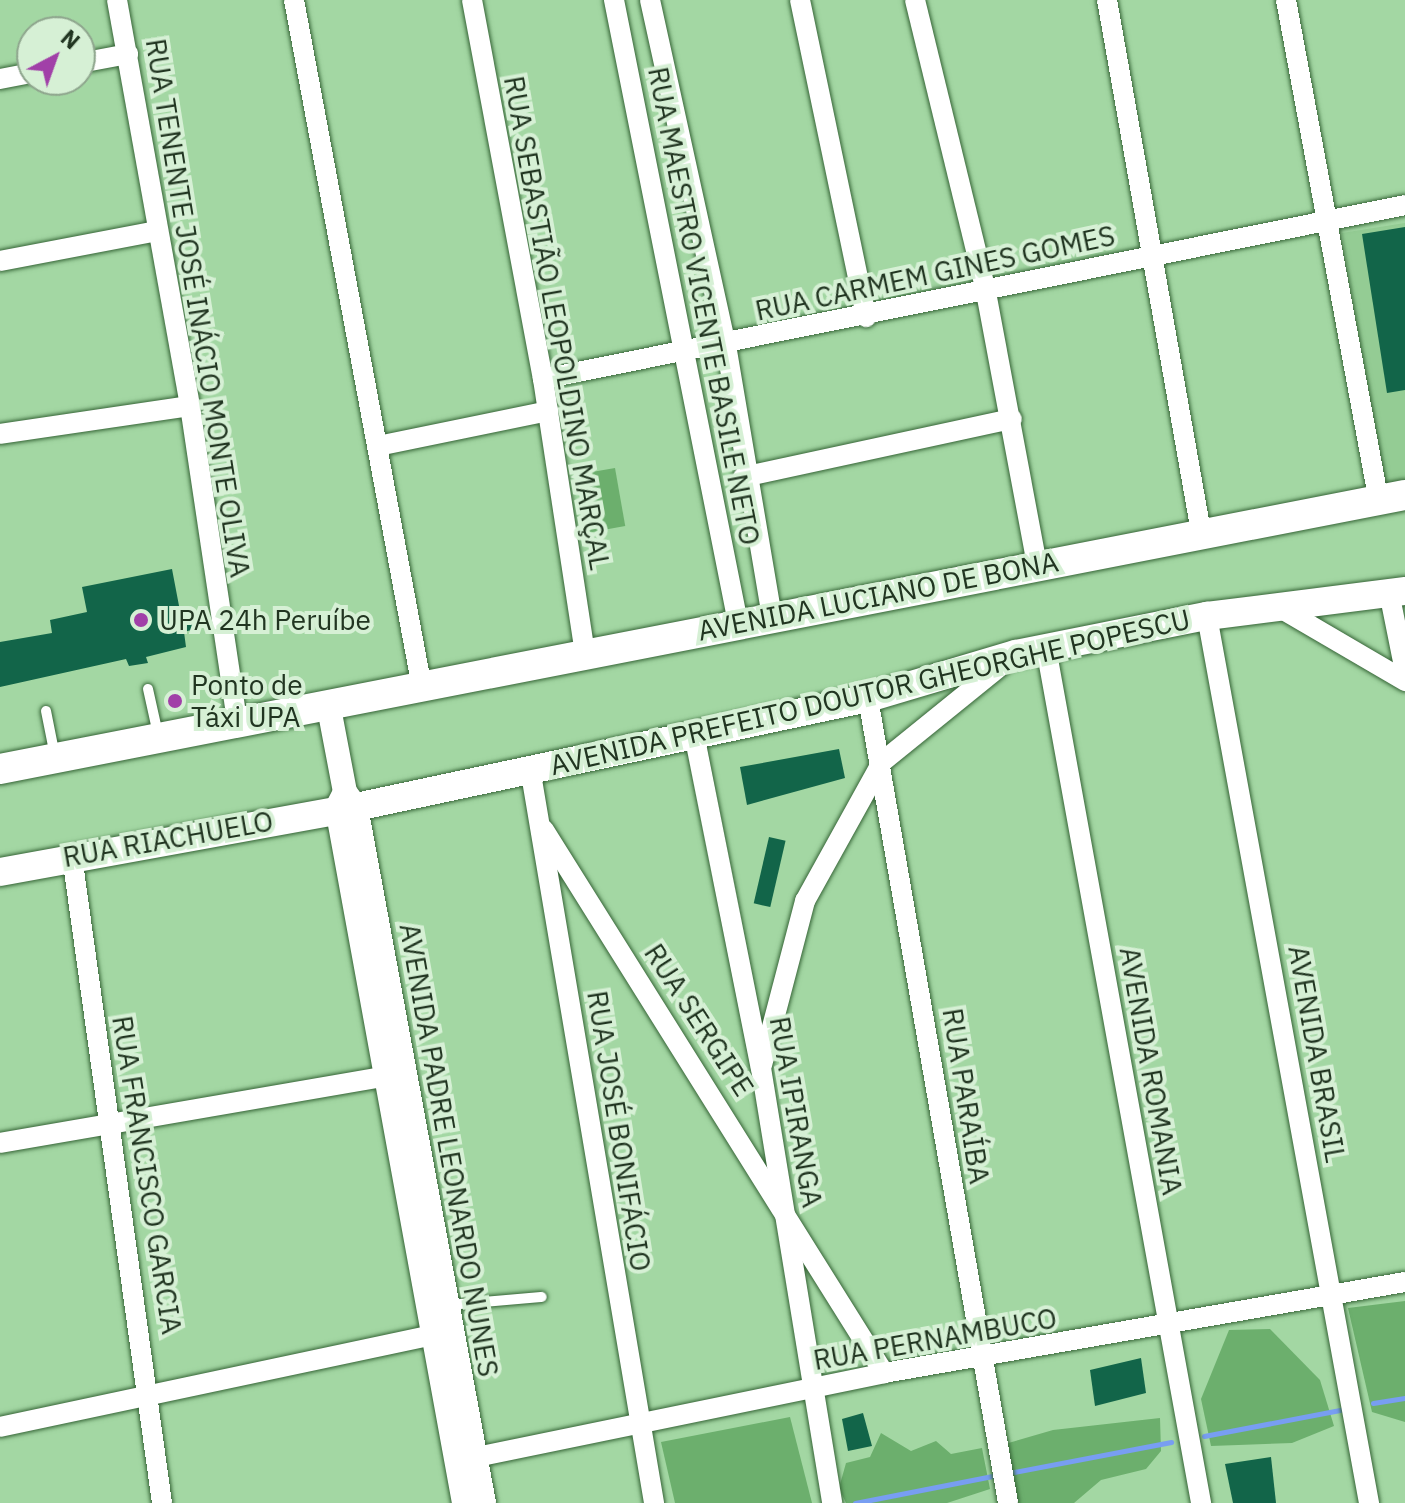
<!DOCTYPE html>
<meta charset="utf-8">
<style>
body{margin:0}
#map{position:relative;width:1405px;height:1503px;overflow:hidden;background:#a3d7a3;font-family:"IBM Plex Sans",sans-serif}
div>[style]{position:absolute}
.built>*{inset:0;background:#94cc94}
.green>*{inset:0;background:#6caf6d;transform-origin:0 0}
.stream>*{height:5px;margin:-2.5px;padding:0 2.5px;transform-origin:2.5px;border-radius:2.5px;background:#789ef2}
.building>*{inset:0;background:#126549;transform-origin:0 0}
.roads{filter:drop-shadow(0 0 2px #366537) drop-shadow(0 0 2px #366537)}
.service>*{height:10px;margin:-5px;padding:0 5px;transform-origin:5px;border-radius:5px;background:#fff}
.minor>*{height:20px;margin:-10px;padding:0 10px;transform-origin:10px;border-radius:10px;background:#fff}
.tertiary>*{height:24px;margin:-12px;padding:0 12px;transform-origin:12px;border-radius:12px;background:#fff}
.secondary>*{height:28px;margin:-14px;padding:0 14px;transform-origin:14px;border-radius:14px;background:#fff}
.primary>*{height:30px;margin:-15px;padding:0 15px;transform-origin:15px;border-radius:15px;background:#fff}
.dots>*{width:22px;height:22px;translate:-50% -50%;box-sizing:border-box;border:4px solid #d6f0d5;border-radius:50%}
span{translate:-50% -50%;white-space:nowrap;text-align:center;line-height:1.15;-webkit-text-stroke:8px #d6f0d5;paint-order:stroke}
.street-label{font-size:28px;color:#213521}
.poi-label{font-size:28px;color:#213521}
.left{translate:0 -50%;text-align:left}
.north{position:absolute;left:16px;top:16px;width:80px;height:80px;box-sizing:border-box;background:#d6f0d5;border:2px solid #8ea58d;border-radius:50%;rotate:41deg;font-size:22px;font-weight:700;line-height:32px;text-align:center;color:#213521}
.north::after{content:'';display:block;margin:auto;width:28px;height:36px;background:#a140a8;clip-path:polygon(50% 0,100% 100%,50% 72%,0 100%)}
</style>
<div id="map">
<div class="built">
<i style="clip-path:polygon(1405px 223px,1405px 483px,1384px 486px,1342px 233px)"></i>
</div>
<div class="green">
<i style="left:615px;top:468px;width:59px;height:38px;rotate:80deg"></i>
<i style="clip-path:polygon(1405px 1301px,1405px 1422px,1372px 1412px,1348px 1308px)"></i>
<i style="clip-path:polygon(1270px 1329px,1320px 1380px,1334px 1426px,1292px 1443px,1211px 1446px,1201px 1399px,1229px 1330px)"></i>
<i style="clip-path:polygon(790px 1417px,812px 1503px,675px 1503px,661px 1442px)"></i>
<i style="clip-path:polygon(1160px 1418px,1161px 1451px,1146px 1469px,1101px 1480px,1074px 1503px,1015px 1503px,1005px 1444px,1053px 1430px)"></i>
<i style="clip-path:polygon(881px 1433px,911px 1451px,936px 1441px,951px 1454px,982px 1448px,990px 1489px,947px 1503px,846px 1503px,839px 1488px,846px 1463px,870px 1457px)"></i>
</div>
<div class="stream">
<i style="left:1373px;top:1403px;width:32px;rotate:-9deg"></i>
<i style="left:1204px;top:1436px;width:145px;rotate:-10.8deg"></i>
<i style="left:1014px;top:1472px;width:160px;rotate:-10.8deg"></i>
<i style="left:855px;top:1503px;width:140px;rotate:-11.1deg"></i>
</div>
<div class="building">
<i style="clip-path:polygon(1405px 227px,1405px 390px,1387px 393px,1362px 234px)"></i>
<i style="clip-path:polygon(172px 569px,180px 611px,192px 609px,195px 629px,184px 632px,186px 647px,146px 657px,148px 663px,129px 666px,126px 659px,0 687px,0 642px,52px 633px,50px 620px,87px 612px,82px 587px)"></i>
<i style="clip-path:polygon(839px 749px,845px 778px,747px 805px,740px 767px)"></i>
<i style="left:769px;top:837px;width:17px;height:68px;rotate:13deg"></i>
<i style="clip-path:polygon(1141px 1358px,1146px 1393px,1095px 1406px,1090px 1370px)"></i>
<i style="clip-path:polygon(863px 1413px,872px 1446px,848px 1451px,842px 1419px)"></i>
<i style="clip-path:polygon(1271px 1457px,1276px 1503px,1233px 1503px,1225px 1464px)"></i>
</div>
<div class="roads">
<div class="service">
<i style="left:148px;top:689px;width:46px;rotate:77.5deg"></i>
<i style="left:46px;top:711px;width:46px;rotate:78.7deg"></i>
<i style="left:448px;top:1305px;width:94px;rotate:-4.9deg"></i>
</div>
<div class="minor">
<i style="left:117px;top:0;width:413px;rotate:79.8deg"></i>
<i style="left:190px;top:406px;width:318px;rotate:81.5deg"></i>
<i style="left:294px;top:0;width:700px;rotate:79.46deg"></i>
<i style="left:472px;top:0;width:386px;rotate:79.4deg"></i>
<i style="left:543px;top:379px;width:279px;rotate:81.3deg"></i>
<i style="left:614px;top:0;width:635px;rotate:78.74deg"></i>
<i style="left:650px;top:0;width:353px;rotate:77.6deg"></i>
<i style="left:726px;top:345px;width:277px;rotate:80.4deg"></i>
<i style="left:800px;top:0;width:324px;rotate:78.2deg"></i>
<i style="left:915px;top:0;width:295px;rotate:76.3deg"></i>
<i style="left:985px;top:287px;width:283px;rotate:79.4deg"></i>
<i style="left:1107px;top:0;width:540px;rotate:79.98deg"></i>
<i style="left:1286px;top:0;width:505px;rotate:79.51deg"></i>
<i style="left:80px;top:63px;width:49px;rotate:-10.6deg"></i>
<i style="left:0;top:79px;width:33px;rotate:-11deg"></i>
<i style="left:0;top:261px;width:160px;rotate:-10.8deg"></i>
<i style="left:543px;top:379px;width:879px;rotate:-11.41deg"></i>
<i style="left:0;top:434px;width:192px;rotate:-8.4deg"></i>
<i style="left:378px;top:446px;width:174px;rotate:-11.6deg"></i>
<i style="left:743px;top:477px;width:275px;rotate:-12.2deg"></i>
<i style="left:1389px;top:592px;width:81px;rotate:78.6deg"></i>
<i style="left:1282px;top:609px;width:143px;rotate:30.3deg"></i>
<i style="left:1207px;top:616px;width:902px;rotate:79.65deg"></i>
<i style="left:1046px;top:648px;width:869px;rotate:79.72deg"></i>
<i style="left:868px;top:698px;width:817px;rotate:80.13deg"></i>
<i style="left:694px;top:734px;width:341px;rotate:78.7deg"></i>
<i style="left:761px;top:1068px;width:441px;rotate:80.7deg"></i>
<i style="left:530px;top:768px;width:745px;rotate:80.42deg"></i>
<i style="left:544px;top:830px;width:641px;rotate:57.95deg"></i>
<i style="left:72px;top:856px;width:653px;rotate:82.08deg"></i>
<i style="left:762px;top:1065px;width:170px;rotate:-75.3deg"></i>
<i style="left:805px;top:901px;width:159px;rotate:-61deg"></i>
<i style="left:882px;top:762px;width:156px;rotate:-39deg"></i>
<i style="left:0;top:1143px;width:405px;rotate:-9.8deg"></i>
<i style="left:0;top:1427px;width:456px;rotate:-12deg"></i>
<i style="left:462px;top:1460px;width:431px;rotate:-11.6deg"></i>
<i style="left:884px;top:1373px;width:529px;rotate:-9.91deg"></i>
</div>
<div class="tertiary">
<i style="left:329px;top:708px;width:86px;rotate:79.2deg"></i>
<i style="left:345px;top:792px;width:19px;rotate:54deg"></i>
<i style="left:356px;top:807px;width:708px;rotate:79.58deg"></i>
<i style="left:344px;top:794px;width:16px;rotate:117deg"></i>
<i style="left:337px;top:808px;width:707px;rotate:79.64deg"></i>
</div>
<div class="secondary">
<i style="left:0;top:872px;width:362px;rotate:-10.3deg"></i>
<i style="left:356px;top:807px;width:523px;rotate:-12.02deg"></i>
<i style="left:868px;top:698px;width:154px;rotate:-16.6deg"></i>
<i style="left:1016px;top:654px;width:195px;rotate:-11.3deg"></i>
<i style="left:1207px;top:616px;width:200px;rotate:-7.2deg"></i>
</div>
<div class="primary">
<i style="left:0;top:769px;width:1431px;rotate:-11.04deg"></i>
</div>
</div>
<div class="dots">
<i style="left:141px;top:620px;background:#a140a8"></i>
<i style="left:175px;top:701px;background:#a140a8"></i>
</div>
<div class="street-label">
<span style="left:935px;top:273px;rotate:-12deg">RUA CARMEM GINES GOMES</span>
<span style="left:704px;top:306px;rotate:79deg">RUA MAESTRO VICENTE BASILE NETO</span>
<span style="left:198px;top:308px;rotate:81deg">RUA TENENTE JOSÉ INÁCIO MONTE OLIVA</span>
<span style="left:557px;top:323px;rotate:80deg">RUA SEBASTIÃO LEOPOLDINO MARÇAL</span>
<span style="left:878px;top:596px;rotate:-11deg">AVENIDA LUCIANO DE BONA</span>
<span style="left:870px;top:692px;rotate:-13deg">AVENIDA PREFEITO DOUTOR GHEORGHE POPESCU</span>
<span style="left:168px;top:839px;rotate:-10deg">RUA RIACHUELO</span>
<span style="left:699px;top:1020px;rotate:57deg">RUA SERGIPE</span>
<span style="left:1317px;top:1054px;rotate:80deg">AVENIDA BRASIL</span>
<span style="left:1151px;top:1071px;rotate:80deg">AVENIDA ROMANIA</span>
<span style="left:966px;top:1096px;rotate:81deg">RUA PARAÍBA</span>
<span style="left:796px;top:1112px;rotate:80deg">RUA IPIRANGA</span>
<span style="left:619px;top:1131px;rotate:81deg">RUA JOSÉ BONIFÁCIO</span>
<span style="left:449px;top:1150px;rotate:80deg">AVENIDA PADRE LEONARDO NUNES</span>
<span style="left:147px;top:1175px;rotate:81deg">RUA FRANCISCO GARCIA</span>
<span style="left:935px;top:1339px;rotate:-10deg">RUA PERNAMBUCO</span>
</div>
<div class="poi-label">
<span class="left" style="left:159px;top:620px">UPA 24h Peruíbe</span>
<span class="left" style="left:191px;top:701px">Ponto de<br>Táxi UPA</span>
</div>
<div class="north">N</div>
</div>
